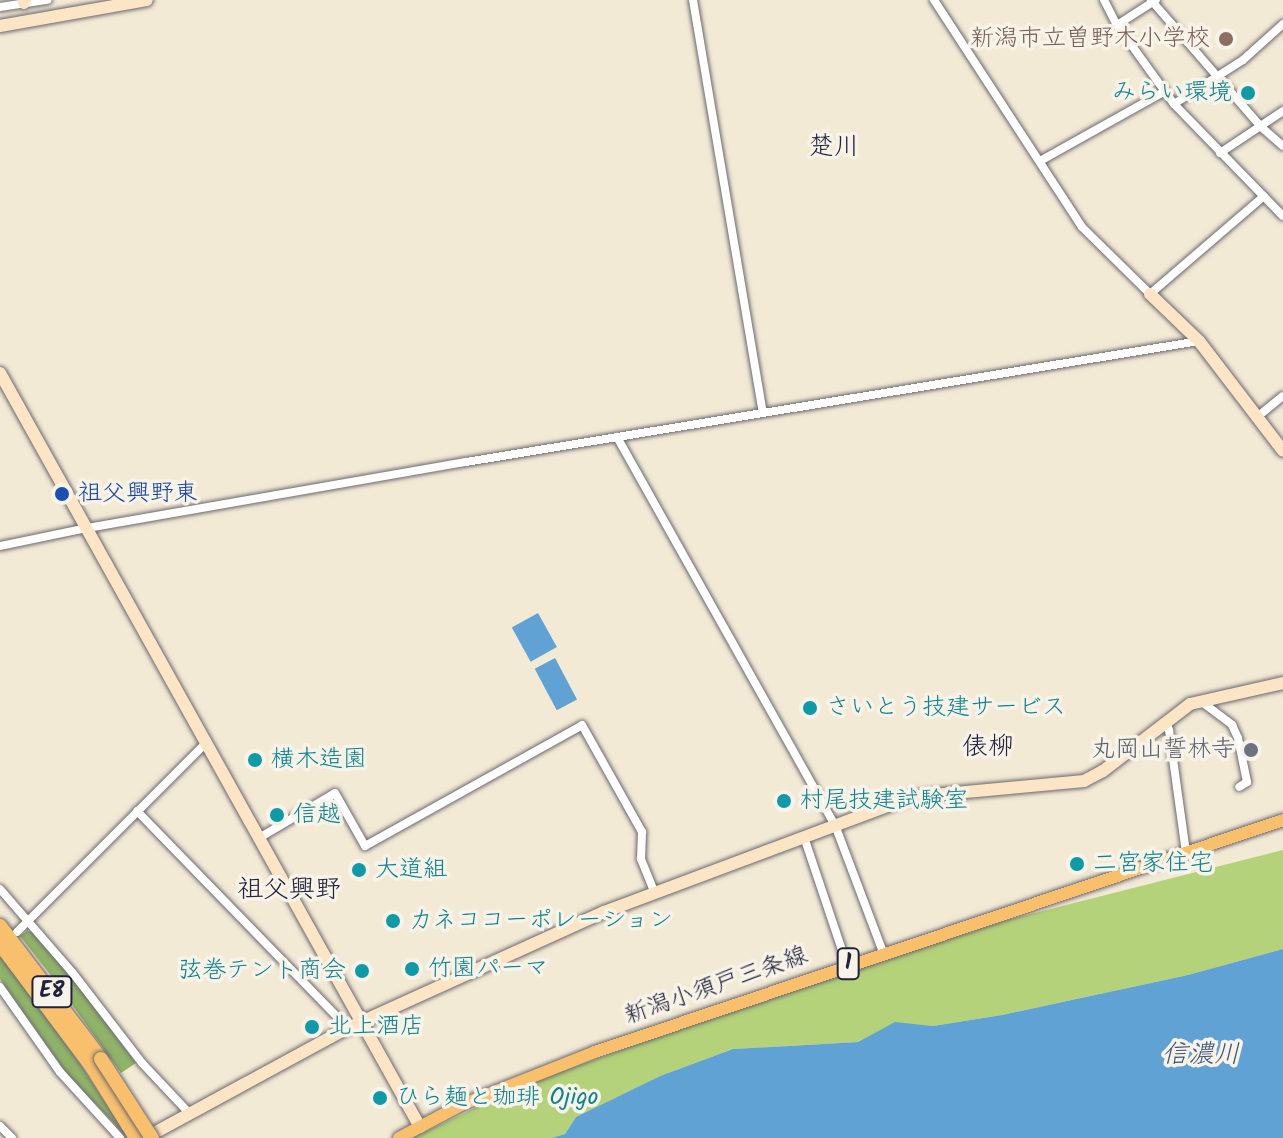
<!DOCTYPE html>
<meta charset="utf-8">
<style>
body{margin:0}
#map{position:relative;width:1283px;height:1138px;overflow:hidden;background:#f3ead5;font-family:Kalam,"Klee One",sans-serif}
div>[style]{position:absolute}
.green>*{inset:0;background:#b4d279}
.forest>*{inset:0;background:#8fb469}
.water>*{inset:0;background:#61a2d4;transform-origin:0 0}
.roads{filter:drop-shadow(0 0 2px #6b6871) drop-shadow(0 0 2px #6b6871)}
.street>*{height:8px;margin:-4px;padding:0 4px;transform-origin:4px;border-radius:4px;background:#fff}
.secondary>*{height:12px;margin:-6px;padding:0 6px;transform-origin:6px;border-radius:6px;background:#fce5c4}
.primary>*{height:12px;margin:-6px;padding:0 6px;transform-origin:6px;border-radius:6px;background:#f8bf6c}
.highway>*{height:14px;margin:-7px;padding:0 7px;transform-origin:7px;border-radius:7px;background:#f8bf6c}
.bridges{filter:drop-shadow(0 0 2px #6b6871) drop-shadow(0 0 2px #6b6871)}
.highway-bridge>*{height:14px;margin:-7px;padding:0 7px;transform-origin:7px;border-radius:7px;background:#f8bf6c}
.dots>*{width:22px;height:22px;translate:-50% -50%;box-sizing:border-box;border:4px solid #f7f3e8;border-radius:50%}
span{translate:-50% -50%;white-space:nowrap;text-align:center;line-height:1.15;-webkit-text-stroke:7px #f7f3e8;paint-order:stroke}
.shield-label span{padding:2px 6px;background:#f7f3e8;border:2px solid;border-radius:6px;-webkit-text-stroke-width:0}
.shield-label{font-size:22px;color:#22223b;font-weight:700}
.education-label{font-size:24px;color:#785e54}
.right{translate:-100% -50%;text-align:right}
.culture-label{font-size:24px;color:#0d838f}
.left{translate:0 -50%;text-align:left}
.transit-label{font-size:24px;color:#164399}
.worship-label{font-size:24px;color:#5b616d}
.street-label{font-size:24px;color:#22223b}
.neighbourhood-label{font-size:26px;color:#22223b}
.water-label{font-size:26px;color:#3b5578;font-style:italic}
</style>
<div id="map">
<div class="green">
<i style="clip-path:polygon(1283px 850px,1283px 949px,1188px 975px,1002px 1015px,933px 1026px,898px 1023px,858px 1042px,733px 1049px,660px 1076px,576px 1117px,565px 1134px,551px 1138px,412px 1138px,522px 1086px,754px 1002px,1007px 920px)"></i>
</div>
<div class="forest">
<i style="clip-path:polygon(27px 931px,33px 932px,82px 991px,136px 1063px,121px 1073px,68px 999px,71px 996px,67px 996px,20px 936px)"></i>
<i style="clip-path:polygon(0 955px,79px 1062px,128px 1138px,67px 1074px,0 979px)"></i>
</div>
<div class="water">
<i style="left:538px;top:613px;width:39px;height:30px;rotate:61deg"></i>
<i style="left:555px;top:658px;width:47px;height:23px;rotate:62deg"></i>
<i style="clip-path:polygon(1283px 949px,1283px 1138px,551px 1138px,565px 1134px,576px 1117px,660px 1076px,733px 1049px,858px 1042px,895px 1022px,933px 1026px,1002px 1015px,1188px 975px)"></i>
</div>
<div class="roads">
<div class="street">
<i style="left:693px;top:0;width:418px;rotate:80.4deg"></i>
<i style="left:934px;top:0;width:271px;rotate:56.9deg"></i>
<i style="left:1082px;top:227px;width:95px;rotate:44.6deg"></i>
<i style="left:1150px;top:294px;width:150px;rotate:-40.7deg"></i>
<i style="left:1104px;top:0;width:28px;rotate:63deg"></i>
<i style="left:1117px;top:25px;width:97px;rotate:54.2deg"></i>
<i style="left:1174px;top:104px;width:156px;rotate:45.8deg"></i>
<i style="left:1151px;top:0;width:167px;rotate:49.1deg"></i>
<i style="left:1260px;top:126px;width:30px;rotate:41deg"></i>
<i style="left:0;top:7px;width:48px;rotate:-8.5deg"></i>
<i style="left:1117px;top:25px;width:46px;rotate:-32.7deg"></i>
<i style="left:1174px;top:104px;width:82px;rotate:-32.5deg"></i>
<i style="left:1243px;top:60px;width:54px;rotate:-42deg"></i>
<i style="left:1220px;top:153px;width:76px;rotate:-33.7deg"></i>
<i style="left:1040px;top:161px;width:143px;rotate:-29.2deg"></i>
<i style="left:1257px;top:417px;width:33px;rotate:-39deg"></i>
<i style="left:617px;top:437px;width:445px;rotate:60.7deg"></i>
<i style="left:835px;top:825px;width:136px;rotate:69.3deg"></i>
<i style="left:0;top:546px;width:89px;rotate:-11.7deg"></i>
<i style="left:87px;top:528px;width:385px;rotate:-9.9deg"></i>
<i style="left:466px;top:462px;width:743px;rotate:-9.37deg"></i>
<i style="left:1202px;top:702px;width:38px;rotate:37deg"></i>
<i style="left:1232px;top:725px;width:14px;rotate:65deg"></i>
<i style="left:1238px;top:738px;width:45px;rotate:78.4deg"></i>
<i style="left:1247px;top:782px;width:9px;rotate:148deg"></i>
<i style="left:1165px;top:722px;width:9px;rotate:63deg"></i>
<i style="left:1169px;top:730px;width:123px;rotate:82.1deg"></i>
<i style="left:137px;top:811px;width:303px;rotate:45.8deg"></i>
<i style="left:804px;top:837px;width:135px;rotate:71.4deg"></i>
<i style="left:259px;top:838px;width:88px;rotate:-30.6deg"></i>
<i style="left:335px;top:793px;width:61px;rotate:60.5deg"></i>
<i style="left:365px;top:846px;width:248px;rotate:-29.1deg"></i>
<i style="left:582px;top:725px;width:123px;rotate:60.7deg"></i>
<i style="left:642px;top:832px;width:27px;rotate:92deg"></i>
<i style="left:641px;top:859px;width:37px;rotate:68deg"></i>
<i style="left:0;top:889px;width:110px;rotate:49.1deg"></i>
<i style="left:72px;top:972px;width:115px;rotate:52.4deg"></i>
<i style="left:142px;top:1063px;width:70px;rotate:46.7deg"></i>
<i style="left:17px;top:932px;width:267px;rotate:-45deg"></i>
<i style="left:0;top:987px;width:104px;rotate:54.8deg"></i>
<i style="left:60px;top:1072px;width:89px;rotate:47.7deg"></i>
<i style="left:0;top:1126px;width:17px;rotate:45deg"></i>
</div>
<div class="secondary">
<i style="left:24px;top:3px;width:3px;rotate:-72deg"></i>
<i style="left:0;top:26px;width:149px;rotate:-10deg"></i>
<i style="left:1150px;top:294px;width:68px;rotate:43.8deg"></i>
<i style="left:1199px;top:341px;width:138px;rotate:52.6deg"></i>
<i style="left:0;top:373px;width:863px;rotate:60.88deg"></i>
<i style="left:145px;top:1138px;width:231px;rotate:-28.5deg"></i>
<i style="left:348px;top:1028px;width:281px;rotate:-24.4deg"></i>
<i style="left:604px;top:912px;width:329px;rotate:-20.5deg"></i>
<i style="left:912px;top:797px;width:173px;rotate:-5.3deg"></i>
<i style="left:1084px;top:781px;width:21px;rotate:-28deg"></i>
<i style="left:1103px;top:771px;width:110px;rotate:-37.6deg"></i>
<i style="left:1190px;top:704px;width:95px;rotate:-12.7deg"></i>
</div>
<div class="primary">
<i style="left:399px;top:1138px;width:70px;rotate:-28deg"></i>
<i style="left:461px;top:1105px;width:144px;rotate:-21.6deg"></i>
<i style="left:595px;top:1052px;width:726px;rotate:-18.63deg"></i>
</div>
<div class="highway">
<i style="left:0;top:926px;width:167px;rotate:52.8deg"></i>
<i style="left:0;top:944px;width:154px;rotate:53.2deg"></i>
<i style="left:92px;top:1067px;width:84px;rotate:58.2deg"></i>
</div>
</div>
<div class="bridges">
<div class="highway-bridge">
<i style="left:101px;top:1059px;width:94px;rotate:57.2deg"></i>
</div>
</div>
<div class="dots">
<i style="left:1226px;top:39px;background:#8d6e63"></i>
<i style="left:1248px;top:93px;background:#0f9aa8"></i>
<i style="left:62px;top:494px;background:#1a4fb4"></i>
<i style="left:810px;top:708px;background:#0f9aa8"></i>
<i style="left:1251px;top:750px;background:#6b7280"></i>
<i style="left:255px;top:760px;background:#0f9aa8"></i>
<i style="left:784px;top:801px;background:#0f9aa8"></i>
<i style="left:277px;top:815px;background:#0f9aa8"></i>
<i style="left:1077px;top:864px;background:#0f9aa8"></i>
<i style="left:359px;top:870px;background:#0f9aa8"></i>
<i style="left:393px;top:921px;background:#0f9aa8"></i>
<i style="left:412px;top:969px;background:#0f9aa8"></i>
<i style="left:362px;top:971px;background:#0f9aa8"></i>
<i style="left:312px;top:1027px;background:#0f9aa8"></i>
<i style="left:380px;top:1098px;background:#0f9aa8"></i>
</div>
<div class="shield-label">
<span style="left:848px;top:964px">1</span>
<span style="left:52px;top:992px">E8</span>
</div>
<div class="education-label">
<span class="right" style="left:1210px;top:39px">新潟市立曽野木小学校</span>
</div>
<div class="culture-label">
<span class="right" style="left:1232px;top:93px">みらい環境</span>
<span class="left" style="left:826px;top:708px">さいとう技建サービス</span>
<span class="left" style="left:271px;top:760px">横木造園</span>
<span class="left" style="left:800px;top:801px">村尾技建試験室</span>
<span class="left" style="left:293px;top:815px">信越</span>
<span class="left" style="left:1093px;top:864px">二宮家住宅</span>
<span class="left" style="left:375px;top:870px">大道組</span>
<span class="left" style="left:409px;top:921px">カネココーポレーション</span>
<span class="left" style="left:428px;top:969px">竹園パーマ</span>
<span class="right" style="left:346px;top:971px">弦巻テント商会</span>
<span class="left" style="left:328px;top:1027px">北上酒店</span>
<span class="left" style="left:396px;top:1098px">ひら麺と珈琲 Ojigo</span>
</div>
<div class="transit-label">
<span class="left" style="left:78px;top:494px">祖父興野東</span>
</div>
<div class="worship-label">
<span class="right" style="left:1235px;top:750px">丸岡山誓林寺</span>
</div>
<div class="street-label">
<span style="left:716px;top:986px;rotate:-19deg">新潟小須戸三条線</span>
</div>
<div class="neighbourhood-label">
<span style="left:834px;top:148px">楚川</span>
<span style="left:988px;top:748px">俵柳</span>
<span style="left:289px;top:891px">祖父興野</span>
</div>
<div class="water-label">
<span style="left:1201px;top:1056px">信濃川</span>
</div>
</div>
